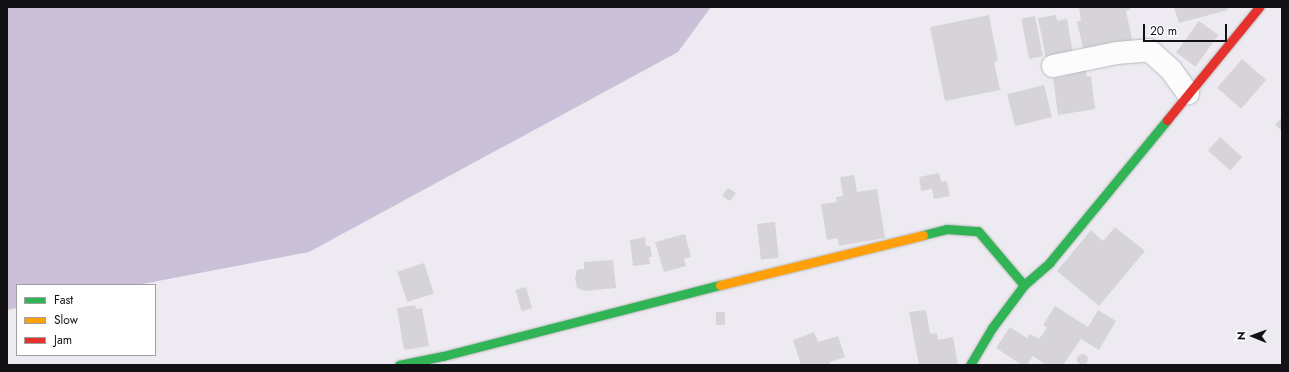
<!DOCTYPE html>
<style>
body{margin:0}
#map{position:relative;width:1289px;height:372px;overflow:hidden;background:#edebf1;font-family:Jost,sans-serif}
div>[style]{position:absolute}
.forest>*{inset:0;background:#cac0d8}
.building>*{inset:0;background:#d6d4d9;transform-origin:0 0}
.round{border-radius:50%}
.roads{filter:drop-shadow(0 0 1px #bbbabe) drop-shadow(0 0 1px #bbbabe)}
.street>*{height:22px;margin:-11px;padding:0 11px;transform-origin:11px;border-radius:11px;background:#fcfcfd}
.fast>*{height:9px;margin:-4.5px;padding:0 4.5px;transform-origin:4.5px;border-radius:4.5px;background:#30b455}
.slow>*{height:9px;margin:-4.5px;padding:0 4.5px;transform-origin:4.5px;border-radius:4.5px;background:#ff9f0a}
.jam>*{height:9px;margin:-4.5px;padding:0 4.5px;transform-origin:4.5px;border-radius:4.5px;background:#e5322d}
span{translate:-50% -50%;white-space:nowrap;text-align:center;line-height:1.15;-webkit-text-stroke:3px #fff;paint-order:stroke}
.frame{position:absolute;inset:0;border:8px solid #121115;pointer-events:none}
.legend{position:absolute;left:16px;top:284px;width:140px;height:72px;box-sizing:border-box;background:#fff;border:1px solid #a0a0a1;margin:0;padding:5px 7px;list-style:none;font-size:12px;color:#121115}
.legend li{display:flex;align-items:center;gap:8px;height:20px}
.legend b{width:20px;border:1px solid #a0a0a1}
.north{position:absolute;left:1233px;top:316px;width:40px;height:40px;-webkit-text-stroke:3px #fff;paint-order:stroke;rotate:271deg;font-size:11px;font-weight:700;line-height:16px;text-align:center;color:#121115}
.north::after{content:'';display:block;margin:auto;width:14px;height:18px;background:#121115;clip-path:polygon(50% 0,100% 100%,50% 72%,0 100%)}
.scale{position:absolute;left:1143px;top:24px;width:84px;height:18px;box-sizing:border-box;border:2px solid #121115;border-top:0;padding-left:5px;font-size:12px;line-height:14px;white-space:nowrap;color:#121115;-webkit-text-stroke:3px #fff;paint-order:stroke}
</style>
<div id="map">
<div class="forest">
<i style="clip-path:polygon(7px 7px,711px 7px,678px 52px,309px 252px,137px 285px,17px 285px,17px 308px,7px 310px)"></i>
</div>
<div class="building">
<i style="clip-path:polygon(1079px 7px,1129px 7px,1130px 10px,1126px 11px,1133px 44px,1084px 54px,1077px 21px,1081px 21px)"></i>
<i style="clip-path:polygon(1174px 7px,1227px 7px,1228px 10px,1179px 23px)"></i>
<i style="clip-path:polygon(989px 15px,998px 61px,994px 62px,1000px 90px,945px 101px,930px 27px)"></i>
<i style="clip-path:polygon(1056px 15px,1057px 21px,1067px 19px,1073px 54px,1046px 59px,1038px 18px)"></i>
<i style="left:1035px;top:16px;width:41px;height:14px;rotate:79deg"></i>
<i style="left:1199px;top:21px;width:24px;height:39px;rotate:36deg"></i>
<i style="left:1242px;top:59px;width:32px;height:38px;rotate:41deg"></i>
<i style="clip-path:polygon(1085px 69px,1087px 77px,1091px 76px,1095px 109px,1058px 115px,1053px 78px,1065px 76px,1065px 72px)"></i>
<i style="left:1044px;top:85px;width:33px;height:38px;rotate:76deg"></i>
<i style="clip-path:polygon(1282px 117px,1282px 131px,1275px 125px)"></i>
<i style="left:1220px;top:137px;width:30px;height:18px;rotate:42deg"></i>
<i style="clip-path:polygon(939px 173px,941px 182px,947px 181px,950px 196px,934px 199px,932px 189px,921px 191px,919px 177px)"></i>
<i style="clip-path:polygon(854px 175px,857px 192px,877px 189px,885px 238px,839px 246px,838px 238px,827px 240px,821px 204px,837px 202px,836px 197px,843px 196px,840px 177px)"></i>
<i style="clip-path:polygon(728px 188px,736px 193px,730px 201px,722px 196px)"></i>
<i style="left:775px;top:222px;width:36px;height:18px;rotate:84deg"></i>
<i style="clip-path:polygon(1115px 227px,1145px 251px,1099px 306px,1057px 271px,1091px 230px,1103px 241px)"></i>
<i style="clip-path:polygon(685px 234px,691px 257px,684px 259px,686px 266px,664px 272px,655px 242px)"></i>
<i style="clip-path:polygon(645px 237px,646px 246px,650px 246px,652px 257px,649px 257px,650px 264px,633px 266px,630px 240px)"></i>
<i style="clip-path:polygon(613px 260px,616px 288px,585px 291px,577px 288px,575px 278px,577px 270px,584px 269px,584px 262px)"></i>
<i style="left:424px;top:263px;width:32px;height:28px;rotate:72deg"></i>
<i style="left:526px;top:287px;width:22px;height:11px;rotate:74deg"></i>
<i style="clip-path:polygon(415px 305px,416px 309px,422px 308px,429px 346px,404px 350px,397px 308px)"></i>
<i style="clip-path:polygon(1055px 306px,1088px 327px,1098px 310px,1116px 321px,1099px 350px,1081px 339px,1063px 365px,1046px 365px,1033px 356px,1027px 365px,1022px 365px,996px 348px,1010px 327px,1027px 338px,1030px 334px,1039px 339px,1047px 328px,1043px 325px)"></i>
<i style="clip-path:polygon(926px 310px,930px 334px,937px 333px,938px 340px,953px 337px,958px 365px,919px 365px,909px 312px)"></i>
<i style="left:716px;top:312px;width:9px;height:13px"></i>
<i style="clip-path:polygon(814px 332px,818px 342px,838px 336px,845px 357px,830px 362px,831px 365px,801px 365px,793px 340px)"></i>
<i class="round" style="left:1076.5px;top:353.5px;width:11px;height:11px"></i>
</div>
<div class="roads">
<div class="street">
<i style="left:1053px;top:66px;width:65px;rotate:-11.5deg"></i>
<i style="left:1117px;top:53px;width:32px;rotate:-5deg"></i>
<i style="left:1149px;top:50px;width:30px;rotate:42deg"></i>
<i style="left:1171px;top:70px;width:29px;rotate:54deg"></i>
</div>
<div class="fast">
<i style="left:923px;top:235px;width:25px;rotate:-14deg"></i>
<i style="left:947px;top:229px;width:31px;rotate:4deg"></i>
<i style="left:978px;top:231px;width:71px;rotate:49.6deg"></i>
<i style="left:399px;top:365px;width:45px;rotate:-11.6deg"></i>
<i style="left:443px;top:356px;width:286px;rotate:-14.4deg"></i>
<i style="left:970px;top:365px;width:43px;rotate:-59.3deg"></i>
<i style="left:992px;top:328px;width:54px;rotate:-53.3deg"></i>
<i style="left:1024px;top:285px;width:35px;rotate:-41deg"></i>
<i style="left:1050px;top:262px;width:184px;rotate:-50.5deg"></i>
</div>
<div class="slow">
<i style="left:720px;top:285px;width:209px;rotate:-13.8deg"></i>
</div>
<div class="jam">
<i style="left:1167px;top:120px;width:146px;rotate:-50.8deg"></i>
</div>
</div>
<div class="frame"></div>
<ul class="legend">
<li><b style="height:5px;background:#30b455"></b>Fast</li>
<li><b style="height:5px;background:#ff9f0a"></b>Slow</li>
<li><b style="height:5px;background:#e5322d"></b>Jam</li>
</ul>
<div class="north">N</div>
<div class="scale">20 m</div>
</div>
